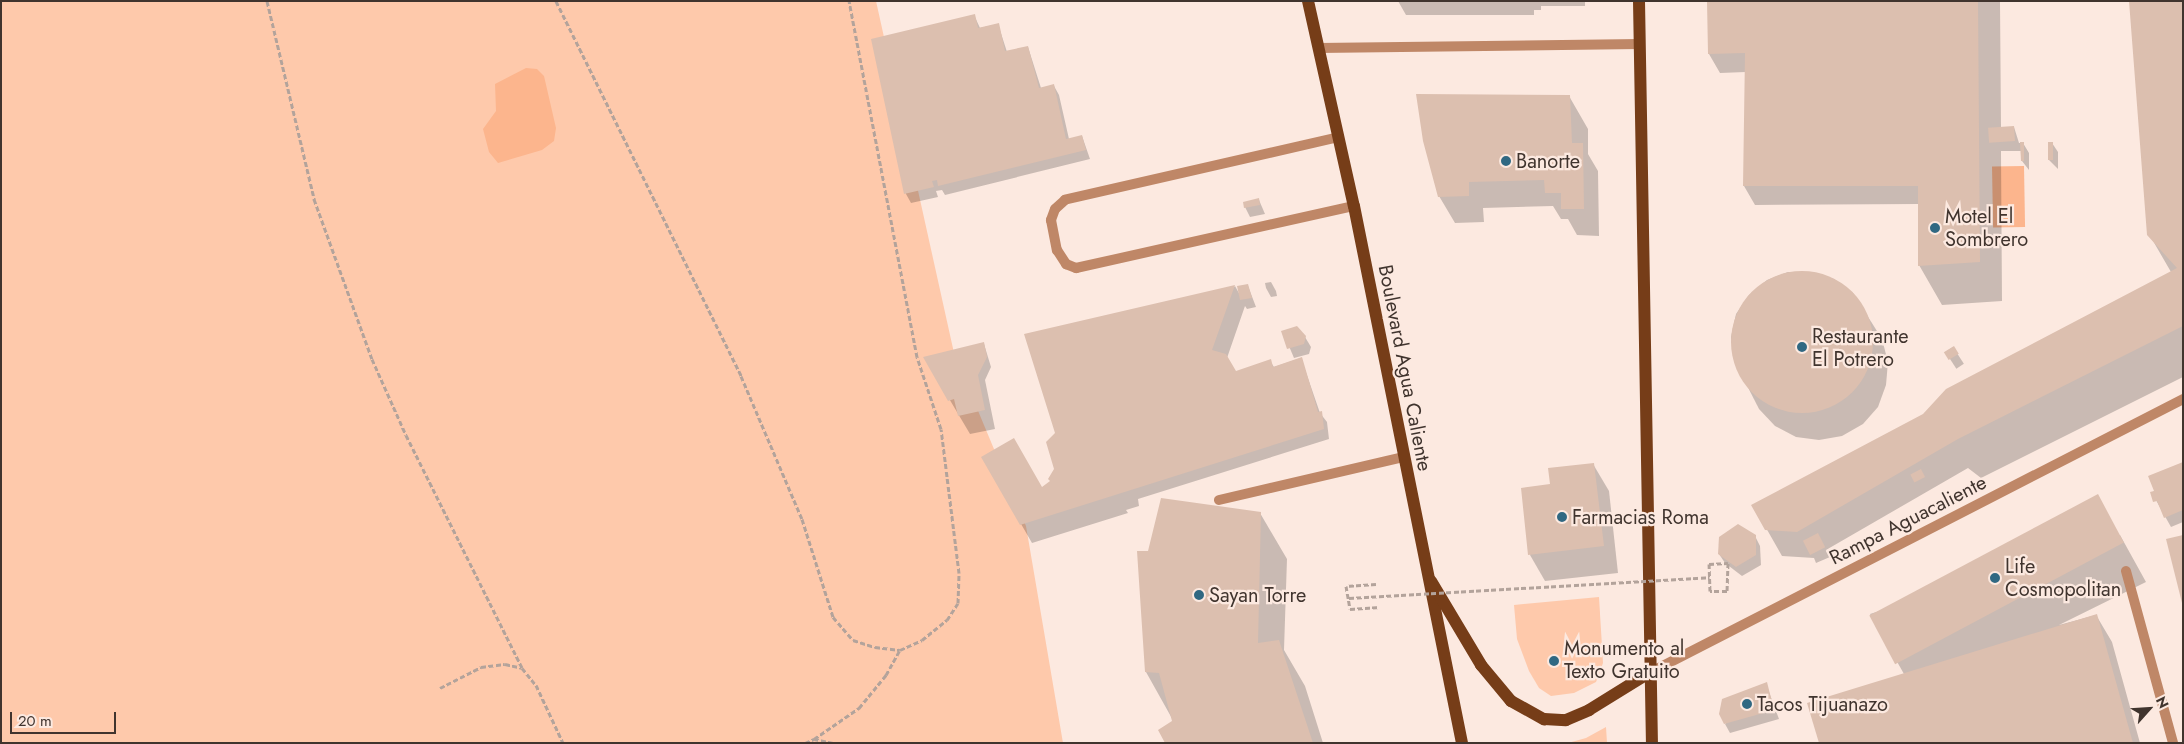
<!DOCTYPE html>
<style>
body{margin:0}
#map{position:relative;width:2184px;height:744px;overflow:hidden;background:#fce9e0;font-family:Jost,sans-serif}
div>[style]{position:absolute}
.green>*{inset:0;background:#fec9ab}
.water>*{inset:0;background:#fcb58d;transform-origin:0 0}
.shadow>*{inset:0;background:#0003;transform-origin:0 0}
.building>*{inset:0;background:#dcbfaf;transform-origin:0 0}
.round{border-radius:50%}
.path>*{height:3px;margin-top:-1.5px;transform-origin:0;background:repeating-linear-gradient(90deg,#b3a39b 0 5px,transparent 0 7.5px)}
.lane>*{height:10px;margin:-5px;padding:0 5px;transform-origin:5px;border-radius:5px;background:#bf8767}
.street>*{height:10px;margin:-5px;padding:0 5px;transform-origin:5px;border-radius:5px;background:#bf8767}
.primary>*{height:12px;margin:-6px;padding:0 6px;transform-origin:6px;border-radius:6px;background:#763d18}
.path-bridge>*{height:3px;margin-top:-1.5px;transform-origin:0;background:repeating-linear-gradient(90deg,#b3a39b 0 5px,transparent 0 7.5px)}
.dots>*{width:14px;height:14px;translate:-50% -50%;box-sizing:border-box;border:2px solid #fce9e0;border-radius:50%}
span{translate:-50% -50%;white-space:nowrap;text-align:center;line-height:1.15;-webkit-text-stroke:4.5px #fce9e0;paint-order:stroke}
.poi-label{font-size:20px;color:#40342e}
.left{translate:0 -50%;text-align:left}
.street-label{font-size:20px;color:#40342e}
.frame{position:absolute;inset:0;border:2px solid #40342e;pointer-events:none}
.north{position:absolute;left:2124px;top:684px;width:50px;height:50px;-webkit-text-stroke:4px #fce9e0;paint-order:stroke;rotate:64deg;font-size:14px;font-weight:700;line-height:20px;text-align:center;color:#40342e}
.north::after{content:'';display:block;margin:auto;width:18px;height:22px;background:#40342e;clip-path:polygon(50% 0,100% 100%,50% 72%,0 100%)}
.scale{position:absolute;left:10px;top:712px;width:106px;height:22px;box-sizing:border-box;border:2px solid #40342e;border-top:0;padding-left:6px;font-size:15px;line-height:18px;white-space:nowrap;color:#40342e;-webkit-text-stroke:4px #fce9e0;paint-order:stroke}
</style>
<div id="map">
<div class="green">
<i style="clip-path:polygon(1px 1px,876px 1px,954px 353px,1026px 526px,1063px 743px,1px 743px)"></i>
<i style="clip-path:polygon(1599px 597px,1603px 663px,1596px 682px,1574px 693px,1551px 696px,1539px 688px,1529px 671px,1517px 639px,1514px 605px)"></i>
<i style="clip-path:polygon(1606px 727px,1607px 743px,1568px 743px,1586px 738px)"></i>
</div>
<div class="water">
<i style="clip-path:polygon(526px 68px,537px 69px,544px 76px,556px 128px,554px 141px,542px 150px,498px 163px,489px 152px,483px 129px,496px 111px,495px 84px)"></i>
<i style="left:2024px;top:166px;width:61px;height:32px;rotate:89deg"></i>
</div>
<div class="shadow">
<i style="clip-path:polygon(1398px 1px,1585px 1px,1585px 6px,1541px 6px,1541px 10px,1534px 10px,1534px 15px,1406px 15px)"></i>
<i style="clip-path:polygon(1708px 1px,2000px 1px,2001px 127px,2014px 127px,2019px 143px,2023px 143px,2029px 153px,2029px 170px,2022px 161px,2022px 151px,2001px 151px,2002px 301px,1942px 305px,1919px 265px,1920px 204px,1755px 205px,1744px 186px,1746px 72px,1720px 73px,1709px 54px)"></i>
<i style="clip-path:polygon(2183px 1px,2183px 377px,1981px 478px,1968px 468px,1826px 550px,1830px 557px,1816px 563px,1814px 558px,1782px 556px,1753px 505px,1924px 415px,2171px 272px,2149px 234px)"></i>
<i style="clip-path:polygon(974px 15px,980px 28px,998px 24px,1007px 52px,1028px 47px,1041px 88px,1054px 86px,1059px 95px,1069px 139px,1082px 136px,1090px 159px,945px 195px,942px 190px,936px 191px,938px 197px,911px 203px,906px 194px,873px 40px)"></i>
<i style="clip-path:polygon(1569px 96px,1588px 129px,1588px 154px,1598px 171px,1599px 236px,1577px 235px,1568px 219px,1561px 219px,1553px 206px,1483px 208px,1484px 222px,1455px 223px,1439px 196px)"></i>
<i style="clip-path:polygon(2052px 143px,2058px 152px,2058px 169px,2049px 160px)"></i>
<i style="clip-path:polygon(1259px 200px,1265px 214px,1250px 217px,1245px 207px)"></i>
<i style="clip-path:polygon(1788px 272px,1811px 272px,1834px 279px,1853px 293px,1882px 339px,1888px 362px,1886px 385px,1878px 407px,1863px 424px,1842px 436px,1819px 440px,1796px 437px,1775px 426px,1759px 409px,1734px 360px,1731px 337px,1736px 314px,1749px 295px,1767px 280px)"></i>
<i style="clip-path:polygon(1271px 282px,1276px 291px,1277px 296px,1271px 297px,1266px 288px,1265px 283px)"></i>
<i style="clip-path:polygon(1235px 286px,1240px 295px,1248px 286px,1256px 307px,1247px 309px,1245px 306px,1227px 358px,1236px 373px,1270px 361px,1274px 367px,1301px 358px,1320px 413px,1327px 422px,1329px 439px,1138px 499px,1139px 506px,1126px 510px,1128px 513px,1032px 543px,983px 458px,1041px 488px,1052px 482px)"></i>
<i style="clip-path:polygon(1283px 332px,1305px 337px,1311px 347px,1309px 354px,1294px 358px)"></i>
<i style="clip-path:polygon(984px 344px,991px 367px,985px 380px,995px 429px,970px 434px,925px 358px)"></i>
<i style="left:1953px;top:347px;width:20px;height:9px;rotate:57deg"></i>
<i style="clip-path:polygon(2183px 463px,2183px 522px,2171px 527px,2152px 493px)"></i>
<i style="clip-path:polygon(1593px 464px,1609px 491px,1618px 573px,1545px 581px,1530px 555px,1551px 485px)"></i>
<i style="clip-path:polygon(1260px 513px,1287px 559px,1284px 650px,1305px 686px,1323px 743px,1166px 743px,1174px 722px,1146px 672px,1149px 552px)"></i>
<i style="clip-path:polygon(2120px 535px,2146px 582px,2059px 625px,2096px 615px,2112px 642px,2140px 743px,1820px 743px,1904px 674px,1870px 614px)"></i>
<i style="clip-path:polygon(1755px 536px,1760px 546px,1761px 565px,1742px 576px,1725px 563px,1719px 554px)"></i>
<i style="clip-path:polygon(1766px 684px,1779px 719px,1730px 733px,1725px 724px)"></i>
</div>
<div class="building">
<i style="clip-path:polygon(1707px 1px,1978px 1px,1980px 262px,1918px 266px,1918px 186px,1743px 186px,1745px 53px,1708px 54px)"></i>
<i style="clip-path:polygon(2129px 1px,2183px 1px,2183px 326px,1958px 439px,1797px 532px,1765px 530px,1751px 505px,1923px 414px,1946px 389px,2177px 268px,2147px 235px)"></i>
<i style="clip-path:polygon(975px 14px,978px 28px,999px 23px,1005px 51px,1028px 46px,1039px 88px,1054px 84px,1066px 139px,1082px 135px,1086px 150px,938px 186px,937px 180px,932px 181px,934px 187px,904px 194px,871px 39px)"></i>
<i style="clip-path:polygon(1416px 94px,1570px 95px,1572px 143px,1583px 143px,1584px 209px,1561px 209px,1561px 193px,1545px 193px,1544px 180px,1469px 182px,1469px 196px,1438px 197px,1423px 141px)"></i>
<i style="left:2014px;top:126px;width:15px;height:26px;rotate:86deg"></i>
<i style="clip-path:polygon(2020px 142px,2024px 142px,2024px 161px,2021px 161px)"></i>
<i style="left:2048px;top:142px;width:5px;height:18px"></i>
<i style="clip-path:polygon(1259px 198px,1260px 205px,1244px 208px,1243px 202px)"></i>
<i class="round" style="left:1731px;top:271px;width:142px;height:142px"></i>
<i style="clip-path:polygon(1248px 284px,1252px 298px,1240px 300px,1237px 286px)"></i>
<i style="clip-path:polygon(1235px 285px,1212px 350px,1226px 354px,1236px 371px,1271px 359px,1273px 367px,1302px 357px,1318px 412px,1322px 411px,1324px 429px,1020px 525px,981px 457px,1014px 438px,1042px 487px,1050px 481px,1048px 479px,1054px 469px,1046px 442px,1055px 433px,1024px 334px)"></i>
<i style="clip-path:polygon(1297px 326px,1306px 336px,1304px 344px,1287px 349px,1281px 331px)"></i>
<i style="clip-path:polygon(984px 342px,987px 357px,978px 375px,985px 410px,958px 416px,954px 399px,948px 401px,923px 357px)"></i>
<i style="left:1954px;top:346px;width:9px;height:12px;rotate:58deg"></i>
<i style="clip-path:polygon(2183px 462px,2183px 510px,2164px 518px,2157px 501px,2153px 502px,2150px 492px,2154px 491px,2148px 476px)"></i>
<i style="clip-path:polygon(1594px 463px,1604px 546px,1528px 555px,1521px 488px,1550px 484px,1548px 468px)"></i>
<i style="left:1921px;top:469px;width:9px;height:12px;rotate:63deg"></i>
<i style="left:2098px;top:494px;width:55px;height:259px;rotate:62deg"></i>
<i style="clip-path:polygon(1161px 498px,1261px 512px,1258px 643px,1279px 640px,1313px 743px,1165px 743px,1158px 730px,1172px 721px,1159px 673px,1145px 672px,1137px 551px,1148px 551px)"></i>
<i style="clip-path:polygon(1738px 524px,1756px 535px,1756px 555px,1736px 567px,1718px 554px,1719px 537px)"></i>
<i style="left:1818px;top:533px;width:16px;height:17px;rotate:63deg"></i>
<i style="clip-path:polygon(2183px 535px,2183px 603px,2182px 603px,2166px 539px)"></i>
<i style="clip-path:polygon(2097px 614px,2133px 743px,1819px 743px,1807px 703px)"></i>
<i style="clip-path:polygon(1767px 682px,1774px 710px,1724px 724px,1719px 714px,1722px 699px)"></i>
</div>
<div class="path">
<i style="left:267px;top:1px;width:204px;rotate:76.6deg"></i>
<i style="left:314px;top:199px;width:170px;rotate:70.1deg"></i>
<i style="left:372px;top:359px;width:83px;rotate:65.9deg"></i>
<i style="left:406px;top:435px;width:260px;rotate:63.5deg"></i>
<i style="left:556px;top:1px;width:418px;rotate:63.7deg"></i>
<i style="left:741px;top:376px;width:155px;rotate:66.9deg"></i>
<i style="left:802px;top:519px;width:103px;rotate:72.4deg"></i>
<i style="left:833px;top:617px;width:30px;rotate:49deg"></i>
<i style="left:853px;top:640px;width:23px;rotate:18deg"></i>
<i style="left:875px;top:647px;width:25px;rotate:7deg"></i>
<i style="left:900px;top:650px;width:24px;rotate:-24deg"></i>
<i style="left:922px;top:640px;width:32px;rotate:-39deg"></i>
<i style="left:947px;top:620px;width:20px;rotate:-57deg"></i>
<i style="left:958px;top:603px;width:30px;rotate:-88deg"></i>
<i style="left:959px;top:573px;width:145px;rotate:-97.1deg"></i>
<i style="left:941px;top:429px;width:76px;rotate:-108.4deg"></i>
<i style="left:917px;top:357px;width:362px;rotate:-100.8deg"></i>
<i style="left:1728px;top:563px;width:28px;rotate:92deg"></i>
<i style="left:1727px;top:591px;width:17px;rotate:180deg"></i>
<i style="left:1710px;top:591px;width:27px;rotate:-92deg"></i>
<i style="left:1709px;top:564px;width:19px;rotate:-3deg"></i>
<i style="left:1376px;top:584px;width:30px;rotate:176deg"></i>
<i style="left:1346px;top:586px;width:23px;rotate:80deg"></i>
<i style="left:1350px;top:609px;width:30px;rotate:-4deg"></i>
<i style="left:440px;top:688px;width:46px;rotate:-27.1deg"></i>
<i style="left:481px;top:667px;width:24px;rotate:-7deg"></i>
<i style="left:505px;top:664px;width:17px;rotate:13deg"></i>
<i style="left:522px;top:668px;width:22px;rotate:51deg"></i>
<i style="left:536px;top:685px;width:64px;rotate:65deg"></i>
<i style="left:805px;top:743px;width:10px;rotate:-24deg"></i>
<i style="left:833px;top:743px;width:19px;rotate:-168deg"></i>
<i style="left:814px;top:739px;width:55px;rotate:-34.6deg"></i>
<i style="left:859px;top:708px;width:43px;rotate:-50.7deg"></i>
<i style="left:886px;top:675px;width:29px;rotate:-61deg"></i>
</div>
<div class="lane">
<i style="left:1339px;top:137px;width:281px;rotate:167.1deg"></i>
<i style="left:1065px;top:200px;width:13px;rotate:138deg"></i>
<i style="left:1055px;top:209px;width:12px;rotate:110deg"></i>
<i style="left:1051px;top:220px;width:31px;rotate:79deg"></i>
<i style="left:1057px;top:250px;width:17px;rotate:57deg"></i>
<i style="left:1066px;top:264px;width:11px;rotate:22deg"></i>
<i style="left:1076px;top:268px;width:285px;rotate:-12.6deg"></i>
<i style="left:1219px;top:500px;width:190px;rotate:-13.1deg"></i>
</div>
<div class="street">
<i style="left:1318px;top:48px;width:321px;rotate:-0.7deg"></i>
<i style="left:2126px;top:571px;width:178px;rotate:74.7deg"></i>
<i style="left:1649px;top:673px;width:600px;rotate:-27.16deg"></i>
</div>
<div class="primary">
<i style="left:1308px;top:1px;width:210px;rotate:77.4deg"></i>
<i style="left:1354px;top:206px;width:548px;rotate:78.63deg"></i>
<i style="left:1639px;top:1px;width:742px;rotate:89deg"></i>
<i style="left:1431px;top:581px;width:98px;rotate:59.2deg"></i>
<i style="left:1481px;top:665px;width:47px;rotate:50.2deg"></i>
<i style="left:1511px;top:701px;width:38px;rotate:29deg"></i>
<i style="left:1544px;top:719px;width:22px;rotate:3deg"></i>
<i style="left:1566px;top:720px;width:25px;rotate:-23deg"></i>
<i style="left:1589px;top:710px;width:70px;rotate:-31.7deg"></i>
</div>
<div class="path-bridge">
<i style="left:1349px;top:598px;width:361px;rotate:-3.3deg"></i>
</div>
<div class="dots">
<i style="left:1506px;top:161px;background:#306882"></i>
<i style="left:1935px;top:228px;background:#306882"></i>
<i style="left:1802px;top:347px;background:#306882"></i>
<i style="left:1562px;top:517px;background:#306882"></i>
<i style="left:1995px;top:578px;background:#306882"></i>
<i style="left:1199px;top:595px;background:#306882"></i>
<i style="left:1554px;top:661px;background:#306882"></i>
<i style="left:1747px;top:704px;background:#306882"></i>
</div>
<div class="poi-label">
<span class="left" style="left:1516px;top:161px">Banorte</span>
<span class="left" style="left:1945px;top:228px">Motel El<br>Sombrero</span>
<span class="left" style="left:1812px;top:348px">Restaurante<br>El Potrero</span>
<span class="left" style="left:1572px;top:517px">Farmacias Roma</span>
<span class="left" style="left:2005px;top:578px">Life<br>Cosmopolitan</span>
<span class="left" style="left:1209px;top:595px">Sayan Torre</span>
<span class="left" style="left:1564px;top:660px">Monumento al<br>Texto Gratuito</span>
<span class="left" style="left:1757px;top:704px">Tacos Tijuanazo</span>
</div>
<div class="street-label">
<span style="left:1405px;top:368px;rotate:79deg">Boulevard Agua Caliente</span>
<span style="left:1908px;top:520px;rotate:-27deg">Rampa Aguacaliente</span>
</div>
<div class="frame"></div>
<div class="north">N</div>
<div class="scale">20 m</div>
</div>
